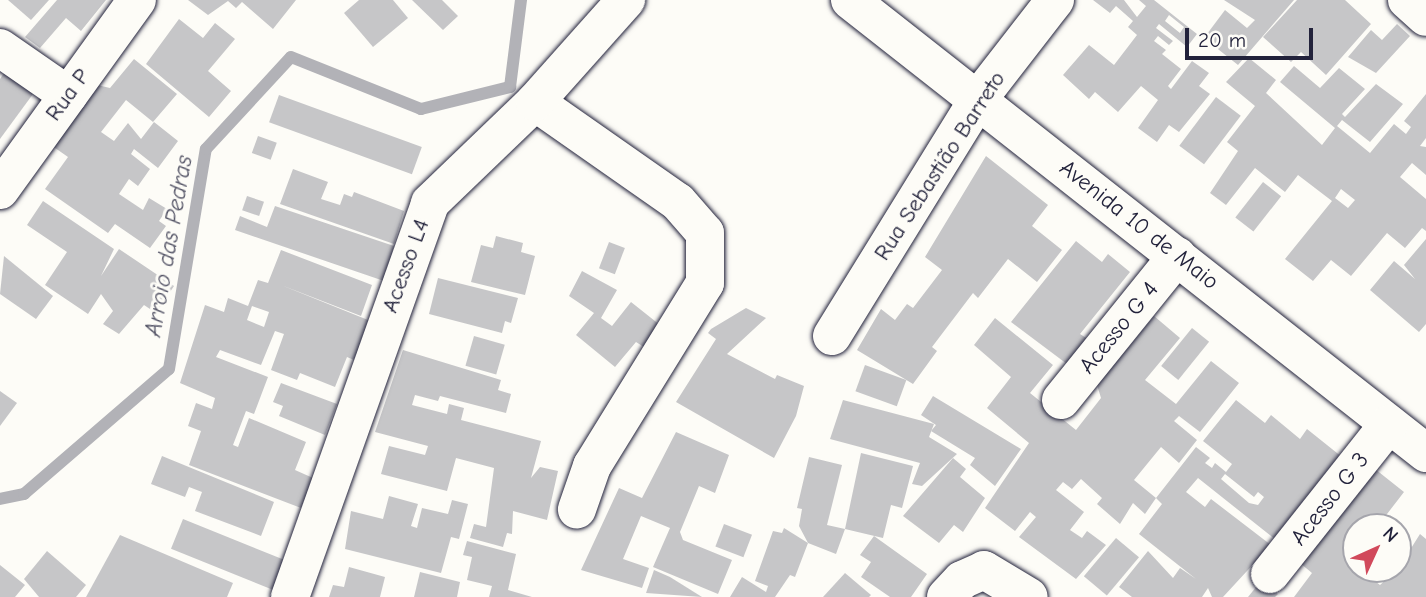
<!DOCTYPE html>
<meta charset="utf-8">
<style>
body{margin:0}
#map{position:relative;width:1426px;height:597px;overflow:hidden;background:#fdfcf7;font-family:"Comic Neue",sans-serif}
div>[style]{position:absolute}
.stream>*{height:12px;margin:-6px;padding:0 6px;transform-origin:6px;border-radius:6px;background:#b2b2b7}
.building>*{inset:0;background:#c6c6c8;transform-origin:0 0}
.roads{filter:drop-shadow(0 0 2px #22223b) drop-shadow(0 0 2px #22223b)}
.minor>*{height:38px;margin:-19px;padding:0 19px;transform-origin:19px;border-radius:19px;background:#fdfcf7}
span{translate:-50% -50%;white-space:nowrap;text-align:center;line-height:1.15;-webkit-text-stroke:6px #fdfcf7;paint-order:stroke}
.street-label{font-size:23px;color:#22223b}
.water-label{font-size:24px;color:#545466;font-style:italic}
.north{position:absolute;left:1342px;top:513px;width:70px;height:70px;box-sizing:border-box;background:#fdfcf7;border:2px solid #a5a5ac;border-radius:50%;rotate:45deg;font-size:19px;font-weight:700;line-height:28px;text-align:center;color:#22223b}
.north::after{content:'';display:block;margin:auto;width:24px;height:32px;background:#d1495b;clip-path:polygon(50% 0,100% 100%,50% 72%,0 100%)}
.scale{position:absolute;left:1185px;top:28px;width:128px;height:32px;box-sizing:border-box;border:4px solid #22223b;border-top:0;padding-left:9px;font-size:21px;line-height:24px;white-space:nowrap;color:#22223b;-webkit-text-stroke:5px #fdfcf7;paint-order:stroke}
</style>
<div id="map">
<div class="stream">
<i style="left:0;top:499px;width:25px;rotate:-12deg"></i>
<i style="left:24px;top:494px;width:191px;rotate:-40.8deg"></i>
<i style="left:169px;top:369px;width:223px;rotate:-80.5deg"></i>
<i style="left:206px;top:149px;width:125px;rotate:-47.3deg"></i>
<i style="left:291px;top:57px;width:140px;rotate:21.8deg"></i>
<i style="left:421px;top:109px;width:92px;rotate:-13.9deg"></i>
<i style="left:510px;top:87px;width:88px;rotate:-82.8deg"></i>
</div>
<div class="building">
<i style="clip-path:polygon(8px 0,49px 0,31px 20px)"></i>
<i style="clip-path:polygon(57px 0,106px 0,81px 31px,66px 18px,40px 48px,25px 37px)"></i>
<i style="clip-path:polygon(188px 0,296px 0,273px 29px,242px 2px,236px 8px,228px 1px,208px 15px)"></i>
<i style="clip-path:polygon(359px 0,393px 0,408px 18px,373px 47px,344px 13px)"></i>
<i style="clip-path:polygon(412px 0,442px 0,458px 16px,443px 30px)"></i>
<i style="clip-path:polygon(evenodd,1093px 0,1124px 0,1137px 17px,1146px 6px,1139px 0,1154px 0,1197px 34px,1187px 47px,1159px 24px,1156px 28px,1173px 41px,1169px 45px,1158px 36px,1154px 41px,1166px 50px,1162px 54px,1181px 69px,1168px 86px,1171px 89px,1192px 61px,1209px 73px,1199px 86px,1210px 94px,1179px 132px,1169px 125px,1157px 142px,1138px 128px,1158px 100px,1141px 86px,1118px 112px,1095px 92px,1089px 99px,1063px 75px,1089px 45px,1114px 65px,1137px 35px,1128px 27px,1133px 21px,1116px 6px,1110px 13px,1093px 0,1169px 15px,1184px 27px,1180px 33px,1165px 21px,1169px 15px)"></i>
<i style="clip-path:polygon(1224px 0,1294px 0,1238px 65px,1204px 38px,1225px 10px,1247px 28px,1255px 20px)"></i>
<i style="clip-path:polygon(1297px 0,1345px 0,1371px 24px,1326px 75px,1301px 52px,1291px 62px,1263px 37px)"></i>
<i style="clip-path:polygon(179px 19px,203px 38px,215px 23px,235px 39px,208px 71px,231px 91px,209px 117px,146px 64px)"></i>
<i style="clip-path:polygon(1397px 24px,1410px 36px,1376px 73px,1348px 57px,1371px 30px,1382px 40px)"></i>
<i style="clip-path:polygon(evenodd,1249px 58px,1276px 80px,1266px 93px,1322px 145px,1335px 128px,1280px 82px,1294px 66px,1320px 88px,1339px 68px,1365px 89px,1342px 114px,1345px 117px,1376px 84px,1403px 104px,1370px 142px,1342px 120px,1337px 126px,1370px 153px,1394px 124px,1406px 134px,1411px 127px,1404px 121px,1426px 94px,1426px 138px,1420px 146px,1426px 147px,1426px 175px,1412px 163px,1400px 177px,1426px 199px,1426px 231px,1422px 228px,1405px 248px,1387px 233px,1351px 276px,1331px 260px,1313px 281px,1285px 259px,1332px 201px,1298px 175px,1285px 192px,1255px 168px,1226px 205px,1210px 193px,1238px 151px,1227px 142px,1255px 106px,1226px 82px,1249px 58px,1341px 189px,1355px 200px,1348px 208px,1335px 198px,1341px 189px)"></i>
<i style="clip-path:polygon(134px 59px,177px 94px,153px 122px,126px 100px,101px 132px,114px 141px,128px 123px,141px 139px,154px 122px,178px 141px,158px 168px,134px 149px,131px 154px,150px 169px,138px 186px,129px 179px,119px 194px,143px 210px,149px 198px,167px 209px,159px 221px,166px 226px,150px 248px,115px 224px,108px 233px,45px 189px,68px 157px,48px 143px,89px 83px,110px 88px)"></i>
<i style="clip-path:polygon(4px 73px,33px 94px,0 139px,0 79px)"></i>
<i style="left:279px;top:95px;width:152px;height:29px;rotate:20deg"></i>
<i style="left:1216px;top:97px;width:31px;height:61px;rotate:37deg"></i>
<i style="left:258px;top:136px;width:20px;height:18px;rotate:20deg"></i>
<i style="clip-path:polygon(986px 156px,1048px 205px,1032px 226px,1062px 250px,1037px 282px,1008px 259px,978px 298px,973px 293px,932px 347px,937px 351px,913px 384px,857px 350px,881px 309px,895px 320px,907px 304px,913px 308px,942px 270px,925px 257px)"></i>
<i style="clip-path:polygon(293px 169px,328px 182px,321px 199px,340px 205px,344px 194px,352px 197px,354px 192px,404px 211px,394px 244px,280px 204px)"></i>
<i style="left:1263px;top:182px;width:23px;height:45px;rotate:38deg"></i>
<i style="left:247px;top:196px;width:18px;height:15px;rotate:19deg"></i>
<i style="clip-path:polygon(43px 201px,114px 249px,101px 276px,119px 249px,174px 286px,156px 313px,144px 305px,119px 334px,103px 324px,113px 311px,101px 294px,88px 314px,45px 285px,67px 252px,27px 225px)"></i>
<i style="clip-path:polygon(275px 206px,394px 246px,384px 281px,235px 230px,240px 216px,267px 227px)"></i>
<i style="clip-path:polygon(496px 236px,523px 243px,521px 252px,535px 256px,525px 295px,471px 282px,481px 245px,493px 248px)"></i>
<i style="clip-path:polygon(1426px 239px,1426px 324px,1419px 332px,1370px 290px,1394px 261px,1415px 279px,1404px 265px)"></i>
<i style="clip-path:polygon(1076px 241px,1102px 262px,1108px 254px,1130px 272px,1080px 334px,1091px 341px,1071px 367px,1011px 322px)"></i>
<i style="left:609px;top:242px;width:17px;height:28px;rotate:21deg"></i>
<i style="clip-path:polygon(evenodd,281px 250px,372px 285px,361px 316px,281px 285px,373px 322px,361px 363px,347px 357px,335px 387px,300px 373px,297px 380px,271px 370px,284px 334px,275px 331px,261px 365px,220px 350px,216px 357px,268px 377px,254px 414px,246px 411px,233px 445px,238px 447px,249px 418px,306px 442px,295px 470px,313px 478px,301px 508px,189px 465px,201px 431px,188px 426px,196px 403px,212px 409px,215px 398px,180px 383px,205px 305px,224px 312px,228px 298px,248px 306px,258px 280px,268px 283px,281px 250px,252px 306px,269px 312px,264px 327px,247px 320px,252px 306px)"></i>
<i style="clip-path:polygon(4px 256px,53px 296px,36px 319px,0 294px)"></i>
<i style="clip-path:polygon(582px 271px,617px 290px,601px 318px,612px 326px,631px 302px,665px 329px,647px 349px,636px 342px,615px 367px,576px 335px,594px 313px,569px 296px)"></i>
<i style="clip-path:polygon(438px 278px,518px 298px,511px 323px,505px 321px,502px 333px,429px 314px)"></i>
<i style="clip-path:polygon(746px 308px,766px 318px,727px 354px,775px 379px,777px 375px,804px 386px,796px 416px,774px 458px,676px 402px,716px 339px,708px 333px,711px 329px)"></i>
<i style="clip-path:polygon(1154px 316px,1180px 338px,1145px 380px,1176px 404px,1211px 361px,1239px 383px,1200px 432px,1179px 416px,1174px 421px,1197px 440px,1179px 463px,1161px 447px,1134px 480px,1156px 498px,1145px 514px,1133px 503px,1120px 524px,1097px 504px,1102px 498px,1081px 479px,1072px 489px,1063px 482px,1056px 490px,1084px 512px,1070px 530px,1082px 538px,1087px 531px,1106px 545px,1076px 579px,1019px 537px,1036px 517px,1030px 512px,1015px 531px,985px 508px,1029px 443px,987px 408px,1011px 377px,974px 345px,995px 318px,1053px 365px,1030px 393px,1076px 430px,1101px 398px,1097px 385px)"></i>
<i style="left:1192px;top:328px;width:22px;height:49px;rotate:39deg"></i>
<i style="left:474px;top:336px;width:32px;height:31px;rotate:16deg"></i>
<i style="clip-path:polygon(403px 350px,501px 380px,498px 390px,511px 394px,506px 413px,440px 396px,438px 401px,415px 395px,412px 405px,447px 414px,449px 404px,464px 408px,461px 420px,541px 441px,531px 478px,540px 467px,558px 471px,547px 520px,513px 511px,512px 534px,507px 533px,503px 547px,470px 538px,474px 524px,486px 527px,494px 468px,456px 458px,447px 491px,381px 474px,389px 446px,425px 455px,428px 446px,375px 432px)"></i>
<i style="left:865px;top:365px;width:44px;height:28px;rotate:20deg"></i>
<i style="clip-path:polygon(281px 383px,337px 404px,325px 435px,279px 416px,283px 406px,273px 402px)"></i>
<i style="clip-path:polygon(0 391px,17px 403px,0 426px)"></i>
<i style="clip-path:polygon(933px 396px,1021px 449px,995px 486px,970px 465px,975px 458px,931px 431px,936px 425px,921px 415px)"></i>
<i style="clip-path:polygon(843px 400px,934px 424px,929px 437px,957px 454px,922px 486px,912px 484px,920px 463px,830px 439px)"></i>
<i style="clip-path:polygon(evenodd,1236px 400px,1265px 423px,1271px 415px,1300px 439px,1307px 429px,1342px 457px,1276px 540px,1198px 478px,1186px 492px,1205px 507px,1211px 499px,1271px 545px,1223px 597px,1212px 597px,1208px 588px,1202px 597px,1132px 597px,1119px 587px,1148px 551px,1173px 578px,1180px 568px,1196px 579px,1139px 534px,1162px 504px,1156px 498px,1196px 447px,1210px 458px,1205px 463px,1212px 468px,1215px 463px,1226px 472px,1232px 464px,1203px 441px,1236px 400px,1225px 474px,1254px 497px,1258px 492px,1264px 497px,1258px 505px,1249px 503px,1221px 479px,1225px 474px)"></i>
<i style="clip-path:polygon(676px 432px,729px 455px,715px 493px,699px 486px,680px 532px,683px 540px,732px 560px,718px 594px,653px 567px,670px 528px,641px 516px,623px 559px,649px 568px,642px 588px,581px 570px,619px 488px,642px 498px)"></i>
<i style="clip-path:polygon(861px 453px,913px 466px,902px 508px,891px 505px,883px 538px,845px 529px,836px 554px,808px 543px,799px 526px,802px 509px,797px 508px,809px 457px,842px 465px,827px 525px,845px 529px)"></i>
<i style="clip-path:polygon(162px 456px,274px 502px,261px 536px,195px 511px,202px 492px,189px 487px,185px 497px,151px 484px)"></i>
<i style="clip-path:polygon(953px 458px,966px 469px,960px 477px,985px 498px,963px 532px,954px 525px,939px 543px,903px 516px)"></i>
<i style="clip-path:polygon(1375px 469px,1404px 492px,1377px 527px,1356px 527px,1356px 554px,1350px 562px,1380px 585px,1398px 569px,1420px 534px,1426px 539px,1426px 597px,1294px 597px,1312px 573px,1300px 563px)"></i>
<i style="clip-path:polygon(389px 496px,418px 504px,411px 526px,417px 528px,422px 508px,448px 514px,452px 500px,468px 504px,459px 539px,451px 537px,441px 573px,345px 549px,351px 511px,383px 519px)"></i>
<i style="left:183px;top:519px;width:111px;height:32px;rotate:22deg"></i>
<i style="left:724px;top:524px;width:30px;height:24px;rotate:21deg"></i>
<i style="clip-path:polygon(784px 528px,808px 543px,795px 577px,790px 575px,775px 597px,730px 597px,742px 577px,766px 592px,768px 586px,755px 581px,773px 531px,782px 533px)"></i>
<i style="clip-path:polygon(120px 535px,233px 583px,227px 597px,86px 597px)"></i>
<i style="clip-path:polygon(874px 536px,927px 574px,911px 597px,890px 597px,861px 577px,871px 562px,860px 555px)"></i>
<i style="left:1116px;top:538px;width:30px;height:50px;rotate:40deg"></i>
<i style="clip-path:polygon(467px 541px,516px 554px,508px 590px,532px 597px,489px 597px,492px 586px,467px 580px,472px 557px,463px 555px)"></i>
<i style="clip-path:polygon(47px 551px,86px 585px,76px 597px,39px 597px,24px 579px)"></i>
<i style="clip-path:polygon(0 565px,25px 585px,15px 597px,0 597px)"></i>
<i style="clip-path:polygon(349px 567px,385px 577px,380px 597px,329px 597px,333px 585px,344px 587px)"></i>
<i style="clip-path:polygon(654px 570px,670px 577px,702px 597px,646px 593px)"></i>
<i style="clip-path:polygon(420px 572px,460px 582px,457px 597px,414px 597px)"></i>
<i style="clip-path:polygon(845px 573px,871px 595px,869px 597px,823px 597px)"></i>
<i style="clip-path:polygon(1261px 581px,1278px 594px,1275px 597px,1248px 597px)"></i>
</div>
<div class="roads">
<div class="minor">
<i style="left:850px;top:0;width:733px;rotate:38.18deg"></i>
<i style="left:1407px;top:0;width:25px;rotate:42deg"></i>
<i style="left:0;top:48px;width:83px;rotate:34.7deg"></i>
<i style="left:535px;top:102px;width:174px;rotate:35deg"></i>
<i style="left:678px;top:202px;width:41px;rotate:48.9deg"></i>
<i style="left:705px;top:233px;width:50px;rotate:90deg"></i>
<i style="left:705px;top:283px;width:215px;rotate:121.7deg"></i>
<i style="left:592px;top:466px;width:46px;rotate:109.2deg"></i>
<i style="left:0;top:190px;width:234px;rotate:-54.2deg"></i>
<i style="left:832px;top:336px;width:280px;rotate:-58.3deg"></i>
<i style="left:979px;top:98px;width:124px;rotate:-52.2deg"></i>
<i style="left:1061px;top:400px;width:185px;rotate:-51.1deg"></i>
<i style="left:1270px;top:574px;width:191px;rotate:-51.6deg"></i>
<i style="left:290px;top:597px;width:418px;rotate:-70.4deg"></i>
<i style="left:430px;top:203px;width:146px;rotate:-43.9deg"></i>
<i style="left:535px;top:102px;width:137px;rotate:-48.3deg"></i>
<i style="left:946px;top:597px;width:23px;rotate:-47deg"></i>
<i style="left:962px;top:580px;width:24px;rotate:-24deg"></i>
<i style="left:984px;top:570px;width:52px;rotate:31deg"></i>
</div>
</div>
<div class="street-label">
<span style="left:68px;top:95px;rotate:-54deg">Rua P</span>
<span style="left:940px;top:166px;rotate:-57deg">Rua Sebastião Barreto</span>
<span style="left:1139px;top:225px;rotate:38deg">Avenida 10 de Maio</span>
<span style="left:406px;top:266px;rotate:-70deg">Acesso L4</span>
<span style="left:1119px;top:328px;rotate:-51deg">Acesso G 4</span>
<span style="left:1330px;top:499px;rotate:-52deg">Acesso G 3</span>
</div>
<div class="water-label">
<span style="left:169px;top:246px;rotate:-80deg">Arroio das Pedras</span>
</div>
<div class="north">N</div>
<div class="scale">20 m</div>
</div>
